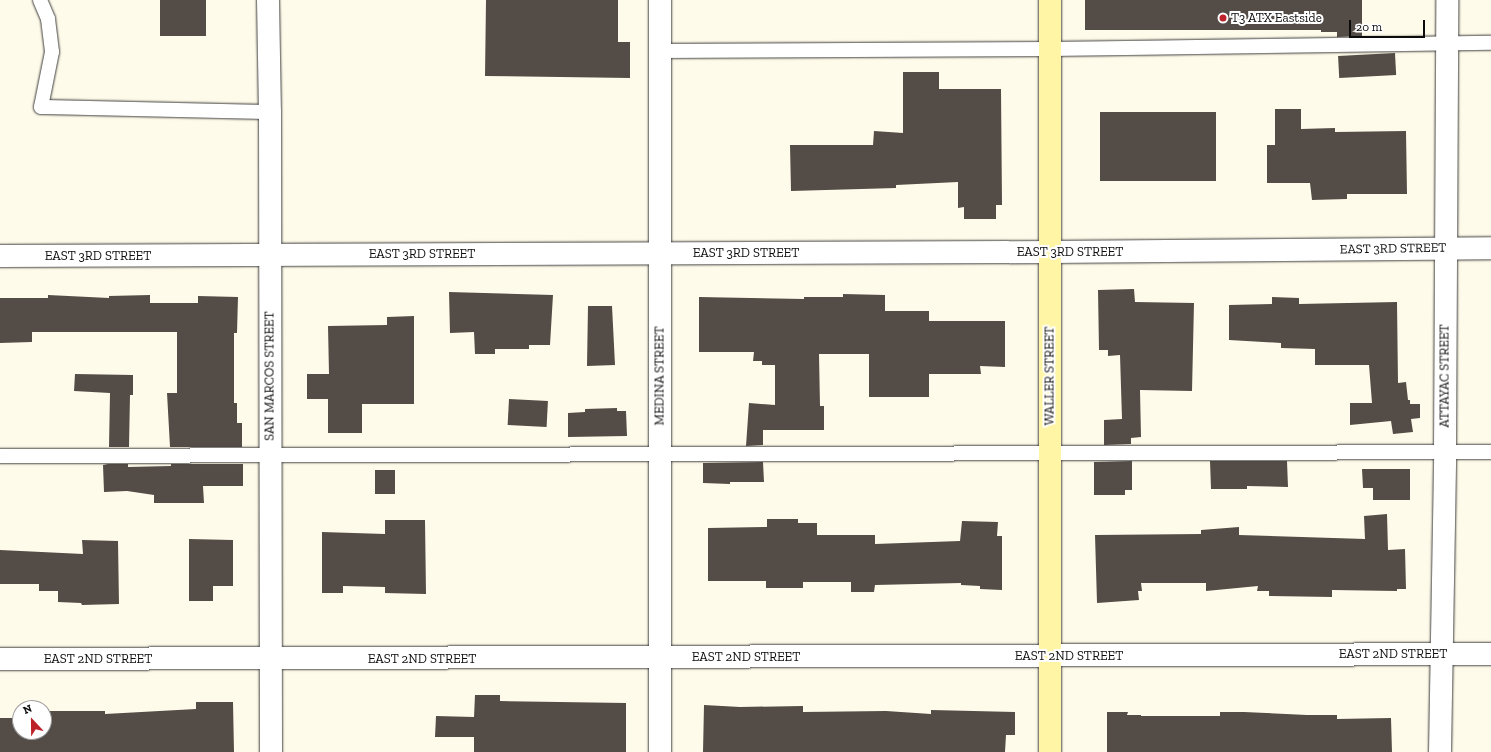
<!DOCTYPE html>
<style>
body{margin:0}
#map{position:relative;width:1491px;height:752px;overflow:hidden;background:#fffbea;font-family:"Zilla Slab",serif}
div>[style]{position:absolute}
.building>*{inset:0;background:#544c47;transform-origin:0 0}
.roads{filter:drop-shadow(0 0 1px #3e3e3e) drop-shadow(0 0 1px #3e3e3e)}
.lane>*{height:14px;margin:-7px;padding:0 7px;transform-origin:7px;border-radius:7px;background:#fff}
.street>*{height:22px;margin:-11px;padding:0 11px;transform-origin:11px;border-radius:11px;background:#fff}
.secondary>*{height:22px;margin:-11px;padding:0 11px;transform-origin:11px;border-radius:11px;background:#fff5a5}
.dots>*{width:11px;height:11px;translate:-50% -50%;box-sizing:border-box;border:2px solid #fff;border-radius:50%}
span{translate:-50% -50%;white-space:nowrap;text-align:center;line-height:1.15;-webkit-text-stroke:4px #fff;paint-order:stroke}
.poi-label{font-size:13px;color:#0b0b0b}
.left{translate:0 -50%;text-align:left}
.street-label{font-size:13px;color:#0b0b0b}
.north{position:absolute;left:12px;top:700px;width:40px;height:40px;box-sizing:border-box;background:#fff;border:1px solid #9d9d9d;border-radius:50%;rotate:338deg;font-size:11px;font-weight:700;line-height:16px;text-align:center;color:#0b0b0b}
.north::after{content:'';display:block;margin:auto;width:14px;height:18px;background:#bd2129;clip-path:polygon(50% 0,100% 100%,50% 72%,0 100%)}
.scale{position:absolute;left:1349px;top:20px;width:76px;height:18px;box-sizing:border-box;border:2px solid #0b0b0b;border-top:0;padding-left:5px;font-size:12px;line-height:14px;white-space:nowrap;color:#0b0b0b;-webkit-text-stroke:3px #fff;paint-order:stroke}
</style>
<div id="map">
<div class="building">
<i style="left:160px;top:0;width:46px;height:36px"></i>
<i style="clip-path:polygon(486px 0,618px 0,618px 42px,630px 42px,630px 78px,485px 76px)"></i>
<i style="clip-path:polygon(1085px 0,1362px 0,1362px 36px,1337px 37px,1337px 32px,1321px 32px,1321px 30px,1085px 30px)"></i>
<i style="left:1395px;top:53px;width:22px;height:57px;rotate:87deg"></i>
<i style="clip-path:polygon(903px 72px,939px 72px,939px 89px,1001px 89px,1002px 205px,996px 205px,996px 219px,964px 219px,964px 207px,958px 208px,958px 182px,896px 185px,896px 188px,791px 191px,790px 145px,873px 145px,874px 131px,903px 133px)"></i>
<i style="clip-path:polygon(1275px 109px,1301px 109px,1301px 129px,1335px 128px,1335px 132px,1406px 131px,1407px 194px,1347px 194px,1347px 199px,1312px 200px,1310px 183px,1267px 183px,1267px 145px,1275px 145px)"></i>
<i style="left:1100px;top:112px;width:116px;height:69px"></i>
<i style="clip-path:polygon(1134px 289px,1135px 302px,1194px 303px,1192px 391px,1140px 390px,1141px 437px,1131px 438px,1131px 444px,1104px 445px,1104px 420px,1122px 419px,1120px 355px,1108px 356px,1108px 350px,1099px 350px,1098px 290px)"></i>
<i style="clip-path:polygon(449px 292px,553px 295px,550px 345px,529px 345px,529px 349px,495px 349px,495px 354px,475px 354px,474px 332px,450px 333px)"></i>
<i style="clip-path:polygon(843px 294px,885px 295px,885px 311px,929px 311px,929px 321px,1005px 321px,1005px 367px,980px 366px,981px 374px,929px 374px,929px 397px,869px 397px,869px 354px,819px 354px,820px 406px,824px 406px,824px 430px,763px 430px,763px 445px,746px 446px,749px 403px,775px 405px,775px 365px,762px 365px,762px 361px,753px 361px,754px 352px,699px 352px,699px 297px,804px 299px,804px 297px,843px 297px)"></i>
<i style="clip-path:polygon(48px 295px,109px 298px,109px 296px,150px 295px,150px 303px,198px 303px,198px 296px,238px 297px,237px 333px,234px 333px,234px 403px,237px 403px,237px 423px,242px 423px,242px 447px,170px 447px,167px 393px,177px 393px,177px 332px,32px 332px,32px 342px,0 343px,0 298px,48px 298px)"></i>
<i style="clip-path:polygon(1272px 297px,1299px 298px,1299px 304px,1397px 302px,1398px 383px,1406px 382px,1408px 400px,1410px 400px,1410px 404px,1420px 404px,1420px 418px,1411px 419px,1413px 432px,1393px 434px,1391px 421px,1350px 425px,1350px 403px,1372px 403px,1369px 365px,1315px 365px,1315px 349px,1281px 348px,1281px 343px,1229px 340px,1229px 305px,1272px 304px)"></i>
<i style="clip-path:polygon(588px 306px,612px 306px,615px 365px,587px 366px)"></i>
<i style="clip-path:polygon(414px 316px,414px 404px,362px 404px,362px 433px,328px 433px,328px 399px,307px 399px,307px 374px,329px 374px,328px 326px,387px 325px,387px 317px)"></i>
<i style="clip-path:polygon(75px 374px,133px 375px,133px 395px,130px 395px,129px 447px,109px 447px,110px 393px,74px 391px)"></i>
<i style="left:509px;top:399px;width:39px;height:26px;rotate:3deg"></i>
<i style="clip-path:polygon(617px 408px,617px 411px,626px 411px,627px 436px,568px 437px,568px 413px,585px 412px,585px 409px)"></i>
<i style="clip-path:polygon(1132px 461px,1132px 490px,1125px 490px,1125px 495px,1094px 495px,1094px 462px)"></i>
<i style="clip-path:polygon(1210px 461px,1287px 461px,1288px 487px,1247px 486px,1247px 489px,1211px 489px)"></i>
<i style="clip-path:polygon(763px 462px,764px 482px,730px 482px,730px 484px,703px 483px,703px 463px)"></i>
<i style="clip-path:polygon(108px 464px,128px 464px,128px 467px,171px 466px,171px 464px,243px 464px,243px 486px,203px 486px,204px 503px,154px 503px,154px 495px,127px 491px,104px 492px,103px 465px)"></i>
<i style="clip-path:polygon(1362px 469px,1410px 469px,1410px 500px,1373px 500px,1373px 488px,1363px 488px)"></i>
<i style="left:375px;top:470px;width:20px;height:24px"></i>
<i style="clip-path:polygon(1387px 514px,1388px 550px,1405px 549px,1406px 589px,1397px 589px,1397px 591px,1332px 590px,1332px 597px,1269px 596px,1269px 591px,1257px 591px,1258px 586px,1206px 591px,1206px 583px,1141px 583px,1142px 591px,1138px 591px,1139px 600px,1097px 603px,1095px 535px,1201px 534px,1201px 530px,1239px 527px,1239px 535px,1365px 539px,1364px 516px)"></i>
<i style="clip-path:polygon(767px 519px,798px 519px,798px 523px,817px 523px,817px 535px,875px 535px,875px 544px,960px 541px,962px 521px,998px 522px,997px 536px,1002px 536px,1002px 590px,980px 589px,980px 586px,961px 585px,961px 583px,875px 585px,874px 592px,851px 592px,851px 582px,803px 582px,803px 588px,766px 588px,766px 581px,708px 581px,708px 528px,767px 527px)"></i>
<i style="clip-path:polygon(385px 520px,425px 520px,426px 594px,385px 593px,385px 587px,343px 586px,343px 593px,322px 593px,322px 532px,385px 534px)"></i>
<i style="clip-path:polygon(189px 539px,233px 540px,233px 586px,213px 586px,213px 601px,189px 601px)"></i>
<i style="clip-path:polygon(82px 540px,118px 541px,119px 604px,82px 605px,81px 603px,58px 602px,58px 591px,39px 591px,39px 584px,0 584px,0 550px,83px 554px)"></i>
<i style="clip-path:polygon(475px 695px,500px 695px,500px 701px,626px 703px,626px 752px,474px 752px,474px 737px,435px 737px,436px 716px,474px 717px)"></i>
<i style="clip-path:polygon(196px 702px,233px 702px,234px 752px,0 752px,0 718px,20px 718px,20px 732px,44px 732px,44px 711px,105px 711px,105px 714px,196px 709px)"></i>
<i style="clip-path:polygon(704px 705px,740px 707px,803px 706px,803px 712px,886px 711px,931px 714px,931px 710px,1015px 712px,1015px 735px,1006px 735px,1005px 752px,703px 752px)"></i>
<i style="clip-path:polygon(1107px 712px,1128px 712px,1127px 715px,1141px 715px,1141px 716px,1220px 716px,1220px 712px,1244px 712px,1307px 715px,1337px 715px,1337px 719px,1391px 718px,1392px 752px,1107px 752px)"></i>
</div>
<div class="roads">
<div class="lane">
<i style="left:40px;top:0;width:21px;rotate:67deg"></i>
<i style="left:48px;top:19px;width:33px;rotate:83deg"></i>
<i style="left:52px;top:52px;width:56px;rotate:101.3deg"></i>
<i style="left:41px;top:107px;width:229px;rotate:1.3deg"></i>
<i style="left:660px;top:51px;width:390px;rotate:-0.3deg"></i>
<i style="left:1050px;top:49px;width:441px;rotate:-0.8deg"></i>
<i style="left:0;top:456px;width:1491px;rotate:-0.15deg"></i>
</div>
<div class="street">
<i style="left:268px;top:0;width:112px;rotate:89deg"></i>
<i style="left:270px;top:112px;width:640px;rotate:89.91deg"></i>
<i style="left:660px;top:0;width:752px;rotate:90deg"></i>
<i style="left:0;top:256px;width:1050px;rotate:-0.22deg"></i>
<i style="left:1050px;top:252px;width:441px;rotate:-0.5deg"></i>
<i style="left:0;top:659px;width:1491px;rotate:-0.19deg"></i>
<i style="left:1440px;top:752px;width:300px;rotate:-89deg"></i>
<i style="left:1445px;top:452px;width:452px;rotate:-89.7deg"></i>
</div>
<div class="secondary">
<i style="left:1050px;top:0;width:752px;rotate:90deg"></i>
</div>
</div>
<div class="dots">
<i style="left:1223px;top:18px;background:#bd2129"></i>
</div>
<div class="poi-label">
<span class="left" style="left:1231px;top:18px">T3 ATX Eastside</span>
</div>
<div class="street-label">
<span style="left:1393px;top:249px;rotate:-1deg">EAST 3RD STREET</span>
<span style="left:1070px;top:252px">EAST 3RD STREET</span>
<span style="left:746px;top:253px">EAST 3RD STREET</span>
<span style="left:422px;top:254px">EAST 3RD STREET</span>
<span style="left:98px;top:256px">EAST 3RD STREET</span>
<span style="left:270px;top:376px;rotate:-90deg">SAN MARCOS STREET</span>
<span style="left:660px;top:376px;rotate:-90deg">MEDINA STREET</span>
<span style="left:1050px;top:376px;rotate:-90deg">WALLER STREET</span>
<span style="left:1445px;top:376px;rotate:-90deg">ATTAYAC STREET</span>
<span style="left:1393px;top:654px">EAST 2ND STREET</span>
<span style="left:1069px;top:656px">EAST 2ND STREET</span>
<span style="left:746px;top:657px">EAST 2ND STREET</span>
<span style="left:98px;top:659px">EAST 2ND STREET</span>
<span style="left:422px;top:659px">EAST 2ND STREET</span>
</div>
<div class="north">N</div>
<div class="scale">20 m</div>
</div>
